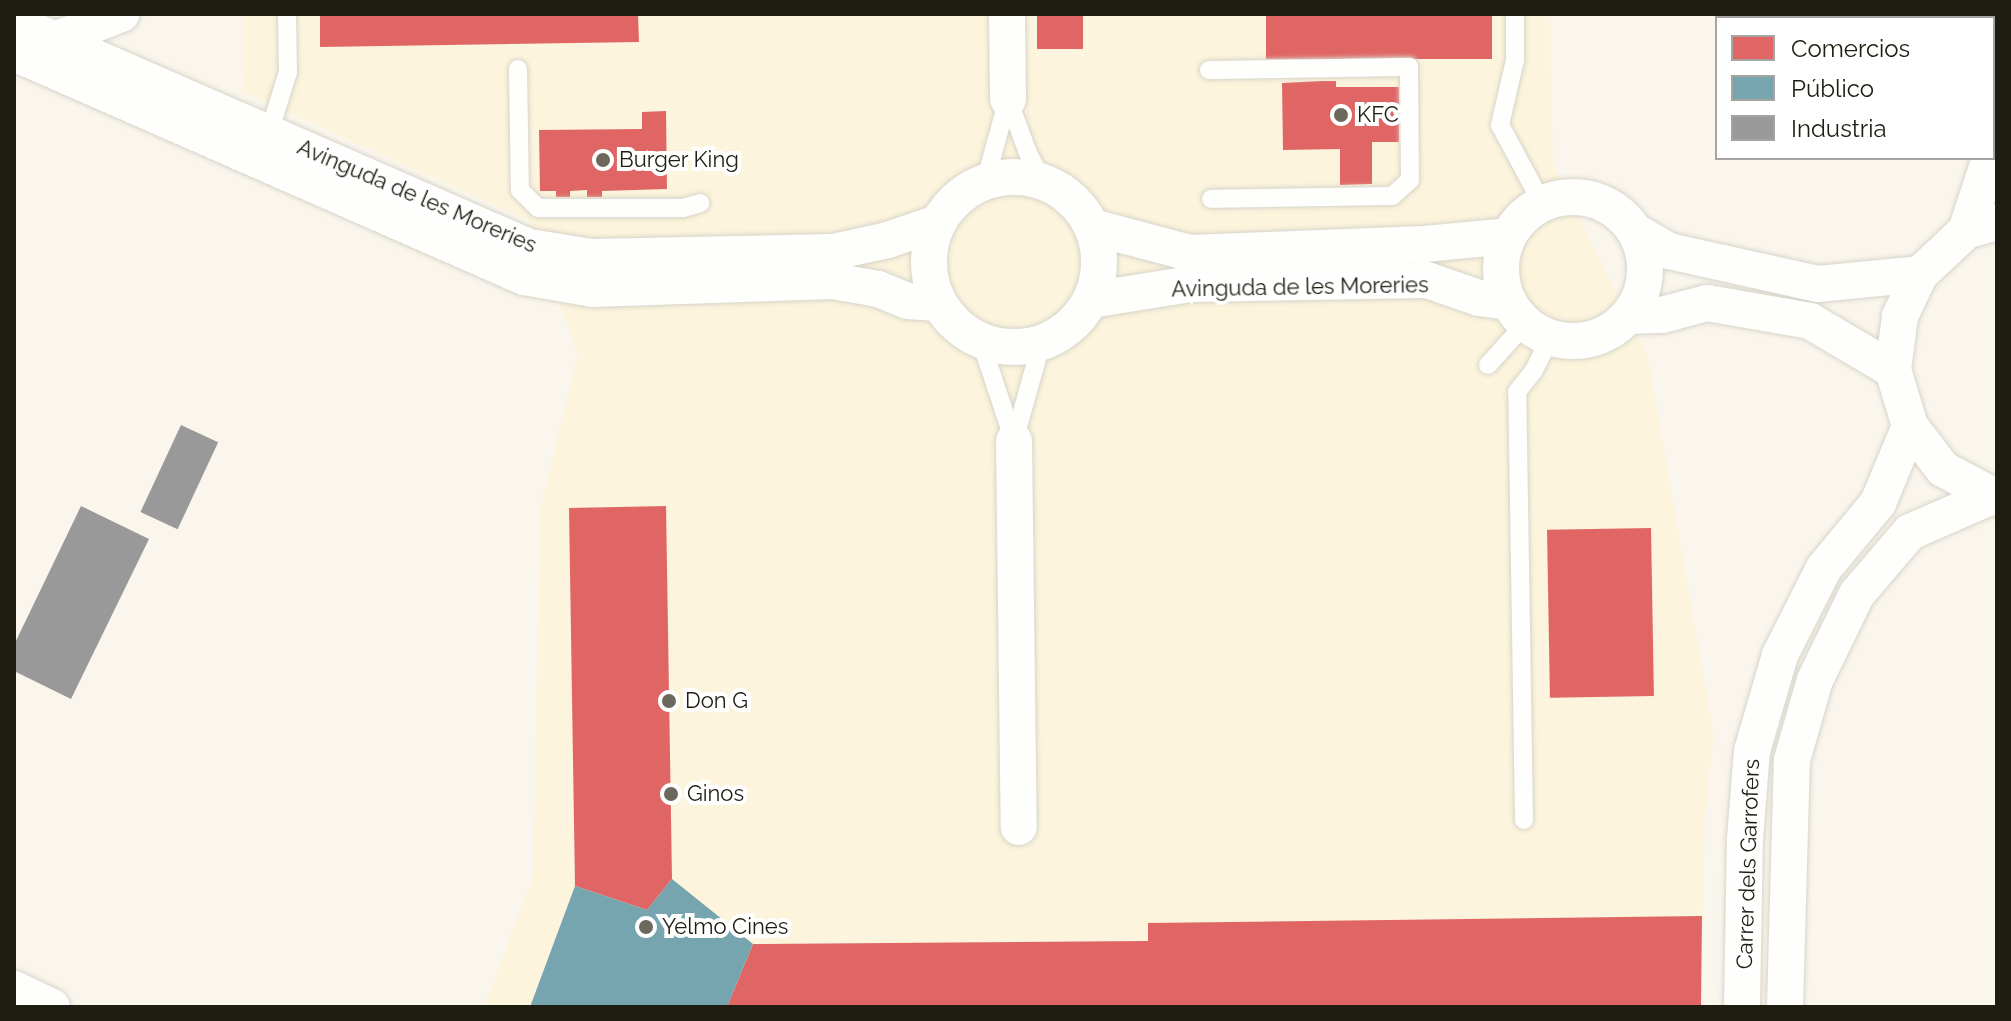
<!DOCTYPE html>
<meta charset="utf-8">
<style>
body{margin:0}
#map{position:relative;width:2011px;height:1021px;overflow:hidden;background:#faf6ed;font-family:Raleway,sans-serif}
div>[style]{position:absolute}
.built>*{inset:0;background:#fcf4dc}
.shops>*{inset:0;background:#e06666;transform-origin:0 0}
.public>*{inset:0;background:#76a5af}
.industry>*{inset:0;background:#999;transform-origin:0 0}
.roads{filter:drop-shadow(0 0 2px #d7d4ca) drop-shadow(0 0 2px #d7d4ca)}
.lane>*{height:18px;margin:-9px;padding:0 9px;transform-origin:9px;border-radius:9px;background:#fefefc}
.street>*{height:36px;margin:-18px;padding:0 18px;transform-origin:18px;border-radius:18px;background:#fefefc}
.street>.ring{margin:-18px;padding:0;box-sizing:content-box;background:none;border:36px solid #fefefc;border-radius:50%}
.dots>*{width:22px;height:22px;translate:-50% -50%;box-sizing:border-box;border:4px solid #fff;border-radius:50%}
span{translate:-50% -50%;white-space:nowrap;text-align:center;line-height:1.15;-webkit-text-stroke:8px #fff;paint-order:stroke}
.poi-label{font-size:22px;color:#1f1c11}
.left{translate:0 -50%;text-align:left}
.street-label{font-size:22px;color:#1f1c11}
.frame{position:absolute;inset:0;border:16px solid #1f1c11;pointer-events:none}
.legend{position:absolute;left:1715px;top:16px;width:280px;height:144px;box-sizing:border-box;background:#fff;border:2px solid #a5a4a0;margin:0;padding:10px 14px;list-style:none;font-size:24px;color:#1f1c11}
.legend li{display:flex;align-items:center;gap:16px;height:40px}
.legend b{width:40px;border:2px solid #a5a4a0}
</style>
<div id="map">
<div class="built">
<i style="clip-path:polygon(241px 14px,1550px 14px,1553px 164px,1648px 357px,1714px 735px,1705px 818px,1701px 1007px,484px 1007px,533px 876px,540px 509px,578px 354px,530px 221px,242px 92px)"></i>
</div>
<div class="shops">
<i style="clip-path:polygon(320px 14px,638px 14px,639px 42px,320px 47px)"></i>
<i style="left:1037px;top:14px;width:46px;height:35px"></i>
<i style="left:1266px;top:14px;width:226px;height:45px"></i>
<i style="clip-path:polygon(1321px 81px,1336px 81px,1336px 87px,1399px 87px,1399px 142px,1372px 142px,1372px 184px,1340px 185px,1340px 149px,1283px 150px,1282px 83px)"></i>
<i style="clip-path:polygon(666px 111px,667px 189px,602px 191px,602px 197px,587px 197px,587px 190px,570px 191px,570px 197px,556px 197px,556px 191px,540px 191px,539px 130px,642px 129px,642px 112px)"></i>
<i style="clip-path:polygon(666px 506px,672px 879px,647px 910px,575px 886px,569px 508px)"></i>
<i style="left:1651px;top:528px;width:168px;height:104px;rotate:89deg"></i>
<i style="clip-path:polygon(1702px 916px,1701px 1007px,727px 1007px,753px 944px,1148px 941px,1148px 923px)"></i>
</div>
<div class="public">
<i style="clip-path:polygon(672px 879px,753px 944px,727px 1007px,530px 1007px,575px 886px,647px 910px)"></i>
</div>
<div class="industry">
<i style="left:181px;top:425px;width:41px;height:96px;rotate:25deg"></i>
<i style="clip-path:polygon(81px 506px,149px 539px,71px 699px,14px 671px,14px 645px)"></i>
</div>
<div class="roads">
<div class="lane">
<i style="left:1515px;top:14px;width:46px;rotate:90deg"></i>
<i style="left:1515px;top:60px;width:67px;rotate:103deg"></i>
<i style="left:1500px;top:125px;width:89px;rotate:61.7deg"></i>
<i style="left:518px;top:69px;width:121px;rotate:89.1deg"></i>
<i style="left:520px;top:190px;width:25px;rotate:45deg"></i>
<i style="left:538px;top:208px;width:145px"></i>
<i style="left:683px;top:208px;width:18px;rotate:-16deg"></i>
<i style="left:1209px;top:70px;width:200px;rotate:-0.9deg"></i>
<i style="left:1409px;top:67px;width:113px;rotate:89.5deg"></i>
<i style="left:1410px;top:180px;width:24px;rotate:138deg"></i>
<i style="left:1392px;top:196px;width:181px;rotate:179.1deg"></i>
<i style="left:1008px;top:99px;width:58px;rotate:69.7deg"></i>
<i style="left:1028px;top:153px;width:33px;rotate:63deg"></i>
<i style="left:269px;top:133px;width:64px;rotate:-72.7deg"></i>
<i style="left:288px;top:72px;width:58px;rotate:-91deg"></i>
<i style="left:985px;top:182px;width:86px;rotate:-74.5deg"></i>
<i style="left:981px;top:342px;width:104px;rotate:71.6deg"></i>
<i style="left:1488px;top:365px;width:55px;rotate:-47.9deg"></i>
<i style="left:1014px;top:441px;width:101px;rotate:-74.4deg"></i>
<i style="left:1524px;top:820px;width:428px;rotate:-90.9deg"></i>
<i style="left:1517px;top:392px;width:28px;rotate:-52deg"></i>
<i style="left:1534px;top:370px;width:36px;rotate:-63deg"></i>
</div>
<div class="street">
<i style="left:1007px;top:14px;width:85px;rotate:89.3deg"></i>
<i style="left:1968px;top:14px;width:4px;rotate:63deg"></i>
<i style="left:14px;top:22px;width:562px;rotate:23.6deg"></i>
<i style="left:529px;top:247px;width:64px;rotate:9deg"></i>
<i style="left:592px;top:257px;width:241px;rotate:-1.2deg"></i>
<i style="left:833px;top:252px;width:56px;rotate:-12.3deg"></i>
<i style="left:888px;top:240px;width:52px;rotate:-19.1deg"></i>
<i style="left:57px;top:39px;width:69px;rotate:-21.3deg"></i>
<i style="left:14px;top:53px;width:557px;rotate:23.71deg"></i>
<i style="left:524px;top:277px;width:70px;rotate:9.9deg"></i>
<i style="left:593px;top:289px;width:240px;rotate:-1.9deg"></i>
<i style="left:833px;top:281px;width:46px;rotate:10.1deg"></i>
<i style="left:878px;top:289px;width:31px;rotate:22deg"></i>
<i style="left:907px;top:301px;width:30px;rotate:4deg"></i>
<i style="left:1993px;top:149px;width:35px;rotate:-83deg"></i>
<i class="ring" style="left:929px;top:177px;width:134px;height:134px"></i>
<i class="ring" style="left:1501px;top:197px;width:108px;height:108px"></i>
<i style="left:1997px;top:222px;width:32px;rotate:164deg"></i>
<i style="left:1966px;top:231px;width:63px;rotate:136.9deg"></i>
<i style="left:1920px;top:274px;width:47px;rotate:115.5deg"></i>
<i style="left:1900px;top:316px;width:54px;rotate:97.4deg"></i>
<i style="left:1893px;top:370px;width:59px;rotate:73.1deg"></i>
<i style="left:1910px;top:426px;width:54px;rotate:52.5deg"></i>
<i style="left:1943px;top:469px;width:61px;rotate:28.2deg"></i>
<i style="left:1092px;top:227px;width:101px;rotate:14.9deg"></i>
<i style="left:1190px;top:253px;width:235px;rotate:-2.2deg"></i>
<i style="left:1425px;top:244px;width:83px;rotate:-5.5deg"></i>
<i style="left:1966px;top:231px;width:77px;rotate:-71.8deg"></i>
<i style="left:1638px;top:233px;width:36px;rotate:30deg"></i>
<i style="left:1669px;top:251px;width:153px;rotate:12.5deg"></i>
<i style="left:1818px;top:284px;width:102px;rotate:-5.6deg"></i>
<i style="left:1091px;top:300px;width:101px;rotate:-9.1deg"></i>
<i style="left:1191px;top:284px;width:236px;rotate:-1deg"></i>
<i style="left:1427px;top:280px;width:55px;rotate:19.1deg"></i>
<i style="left:1479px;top:298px;width:29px;rotate:8deg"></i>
<i style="left:1629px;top:316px;width:33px;rotate:-2deg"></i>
<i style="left:1662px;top:315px;width:47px;rotate:-14.9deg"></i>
<i style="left:1707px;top:303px;width:105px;rotate:9.9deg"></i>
<i style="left:1810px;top:321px;width:96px;rotate:30.6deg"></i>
<i style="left:1014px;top:441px;width:386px;rotate:89.3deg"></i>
<i style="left:14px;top:989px;width:42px;rotate:25.3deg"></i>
<i style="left:1742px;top:1007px;width:168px;rotate:-89deg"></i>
<i style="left:1745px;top:839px;width:88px;rotate:-85.5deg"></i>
<i style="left:1752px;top:751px;width:100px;rotate:-73.7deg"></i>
<i style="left:1780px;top:655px;width:97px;rotate:-63.2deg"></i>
<i style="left:1824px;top:568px;width:85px;rotate:-50.3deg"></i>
<i style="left:1878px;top:503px;width:83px;rotate:-67.4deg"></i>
<i style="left:1785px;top:1007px;width:247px;rotate:-88.4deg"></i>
<i style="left:1792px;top:760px;width:83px;rotate:-74deg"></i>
<i style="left:1815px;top:680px;width:96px;rotate:-64deg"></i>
<i style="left:1857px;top:594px;width:82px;rotate:-49.5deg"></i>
<i style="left:1910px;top:532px;width:87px;rotate:-23.6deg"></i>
</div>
</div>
<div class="dots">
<i style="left:1341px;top:115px;background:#6c685e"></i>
<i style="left:603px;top:160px;background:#6c685e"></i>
<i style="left:669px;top:701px;background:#6c685e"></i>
<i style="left:671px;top:794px;background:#6c685e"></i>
<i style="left:646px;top:927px;background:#6c685e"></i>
</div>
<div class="poi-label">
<span class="left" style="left:1357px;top:115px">KFC</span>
<span class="left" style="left:619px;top:160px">Burger King</span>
<span class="left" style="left:685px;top:701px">Don G</span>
<span class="left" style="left:687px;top:794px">Ginos</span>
<span class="left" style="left:662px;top:927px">Yelmo Cines</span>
</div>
<div class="street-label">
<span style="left:417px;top:196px;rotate:23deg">Avinguda de les Moreries</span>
<span style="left:1300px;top:287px;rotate:-1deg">Avinguda de les Moreries</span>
<span style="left:1748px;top:864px;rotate:-88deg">Carrer dels Garrofers</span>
</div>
<div class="frame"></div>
<ul class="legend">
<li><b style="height:22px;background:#e06666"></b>Comercios</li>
<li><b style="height:22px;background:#76a5af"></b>Público</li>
<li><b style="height:22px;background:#999"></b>Industria</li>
</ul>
</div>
